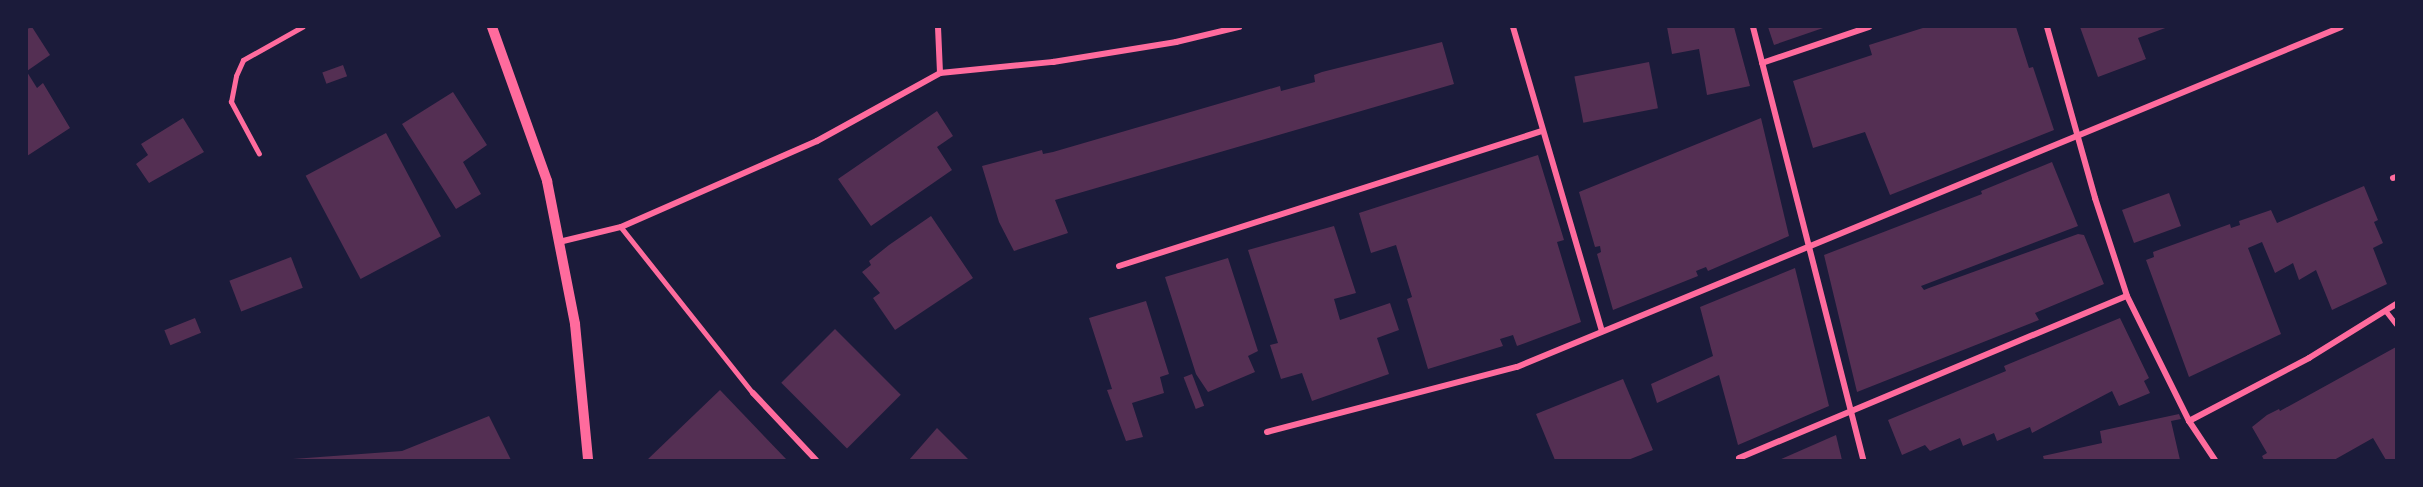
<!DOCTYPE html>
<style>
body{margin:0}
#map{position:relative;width:2423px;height:487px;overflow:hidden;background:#1b1b3a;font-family:"Exo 2",sans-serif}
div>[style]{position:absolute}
.building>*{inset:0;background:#542f53;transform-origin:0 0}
.service>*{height:4.5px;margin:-2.25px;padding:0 2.25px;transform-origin:2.25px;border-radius:2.25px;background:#ff6b9d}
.minor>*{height:6px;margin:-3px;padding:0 3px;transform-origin:3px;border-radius:3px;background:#ff6b9d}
.tertiary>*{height:10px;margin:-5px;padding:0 5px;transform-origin:5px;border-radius:5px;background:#ff6b9d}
span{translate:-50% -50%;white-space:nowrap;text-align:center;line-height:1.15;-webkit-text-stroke:4.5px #1b1b3a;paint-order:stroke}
.frame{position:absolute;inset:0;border:28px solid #1b1b3a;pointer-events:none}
</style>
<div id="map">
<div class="building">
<i style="clip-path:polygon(32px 27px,50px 55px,27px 71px,27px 29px)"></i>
<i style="clip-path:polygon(1667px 27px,1734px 27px,1750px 86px,1707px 95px,1699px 49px,1672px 54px)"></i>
<i style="clip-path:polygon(1768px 27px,1826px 27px,1774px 45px)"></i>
<i style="clip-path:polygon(1926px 27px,2016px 27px,2029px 68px,2033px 67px,2054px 130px,1890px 195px,1865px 132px,1813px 148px,1793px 81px,1872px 55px,1869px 45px)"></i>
<i style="clip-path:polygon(2080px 27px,2168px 27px,2138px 38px,2146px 59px,2098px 77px)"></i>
<i style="clip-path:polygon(1442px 42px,1454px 84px,1055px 200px,1068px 233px,1014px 251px,999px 222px,982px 166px,1042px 150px,1043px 154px,1053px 152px,1280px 86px,1281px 91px,1315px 82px,1314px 75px,1322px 72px)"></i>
<i style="left:1649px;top:62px;width:47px;height:76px;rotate:79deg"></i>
<i style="left:343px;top:65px;width:12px;height:22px;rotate:70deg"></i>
<i style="clip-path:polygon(27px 72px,37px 88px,43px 83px,70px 128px,27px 156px)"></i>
<i style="clip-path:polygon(453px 92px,487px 145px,463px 162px,481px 194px,456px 209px,402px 124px)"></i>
<i style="clip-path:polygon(937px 111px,953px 136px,937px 147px,952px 170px,871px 226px,838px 179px)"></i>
<i style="clip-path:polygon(183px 118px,204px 152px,149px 183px,136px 164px,148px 155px,141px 144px)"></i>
<i style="clip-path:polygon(1761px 118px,1789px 236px,1708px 271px,1706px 267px,1696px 271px,1698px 276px,1613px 310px,1597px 254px,1601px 252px,1600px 246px,1595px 247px,1579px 192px)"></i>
<i style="left:386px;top:133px;width:117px;height:91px;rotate:62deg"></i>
<i style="clip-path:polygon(1538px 155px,1564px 240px,1557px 242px,1581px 322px,1517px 346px,1513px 335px,1500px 339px,1503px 346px,1428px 369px,1407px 299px,1412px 297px,1396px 245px,1371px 253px,1359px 213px)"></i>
<i style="clip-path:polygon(2052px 162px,2078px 226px,1921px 286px,1924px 290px,1929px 288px,2078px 234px,2084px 235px,2104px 284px,2035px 313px,2039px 320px,1857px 392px,1824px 255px,1982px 194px,1981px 191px)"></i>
<i style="clip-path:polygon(2364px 186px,2378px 220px,2374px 222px,2383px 243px,2373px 248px,2387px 284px,2332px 310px,2316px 270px,2299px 280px,2293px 263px,2275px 273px,2262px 242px,2248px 248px,2281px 334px,2189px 377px,2146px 260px,2154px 257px,2153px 252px,2230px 224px,2231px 228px,2240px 225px,2239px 221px,2271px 210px,2277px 223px)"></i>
<i style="left:2169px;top:193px;width:35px;height:50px;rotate:70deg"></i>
<i style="clip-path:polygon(931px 216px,973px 278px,895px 330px,873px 298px,880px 293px,862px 272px,871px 265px,869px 261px,889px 245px)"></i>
<i style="clip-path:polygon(1334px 226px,1356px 293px,1334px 299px,1340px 320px,1390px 303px,1399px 330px,1377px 338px,1389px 374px,1312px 401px,1302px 373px,1281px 379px,1270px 345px,1278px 343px,1248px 250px)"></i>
<i style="left:291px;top:257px;width:33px;height:66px;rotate:69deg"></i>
<i style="clip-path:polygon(1228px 258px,1258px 351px,1248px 356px,1255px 372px,1208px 392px,1196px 374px,1165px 277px)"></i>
<i style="clip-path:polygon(1795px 268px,1829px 406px,1738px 445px,1719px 375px,1657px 403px,1651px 384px,1713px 356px,1700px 307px)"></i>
<i style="clip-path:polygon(1146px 301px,1169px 374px,1160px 377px,1164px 393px,1132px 403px,1143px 437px,1126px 441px,1107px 390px,1112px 389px,1089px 318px)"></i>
<i style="left:195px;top:318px;width:16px;height:33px;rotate:68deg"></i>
<i style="clip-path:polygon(2120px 318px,2149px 378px,2144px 381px,2150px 393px,2119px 406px,2112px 391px,2032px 433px,2030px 427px,1997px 441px,1994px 433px,1963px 446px,1960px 438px,1930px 451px,1925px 445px,1902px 455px,1888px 420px,2006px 371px,2004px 366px)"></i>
<i style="left:835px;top:329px;width:93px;height:76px;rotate:45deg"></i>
<i style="clip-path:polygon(2396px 347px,2396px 460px,2386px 460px,2373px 438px,2334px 460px,2264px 460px,2262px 456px,2267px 453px,2252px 427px,2267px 415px,2279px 409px,2280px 411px)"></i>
<i style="left:1192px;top:374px;width:34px;height:9px;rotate:69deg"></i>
<i style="clip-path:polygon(1623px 379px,1653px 450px,1628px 460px,1555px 460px,1536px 414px)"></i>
<i style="clip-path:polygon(720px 390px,787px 460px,647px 460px)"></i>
<i style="clip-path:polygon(2179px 414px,2181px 419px,2171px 421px,2180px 460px,2044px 460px,2043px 456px,2102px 443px,2100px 431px)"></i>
<i style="clip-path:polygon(489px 416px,511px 460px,279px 460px,402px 451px)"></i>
<i style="clip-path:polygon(937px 428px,969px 460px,909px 460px)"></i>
<i style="clip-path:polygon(1836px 435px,1842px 460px,1779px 460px)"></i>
</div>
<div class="service">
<i style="left:259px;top:154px;width:59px;rotate:-118.3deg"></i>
<i style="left:231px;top:102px;width:26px;rotate:-79deg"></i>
<i style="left:236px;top:76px;width:17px;rotate:-66deg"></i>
<i style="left:243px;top:60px;width:68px;rotate:-29.2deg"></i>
<i style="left:621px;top:227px;width:212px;rotate:51.5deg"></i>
<i style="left:2386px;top:311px;width:16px;rotate:52deg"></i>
</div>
<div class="minor">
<i style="left:938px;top:27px;width:46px;rotate:87.5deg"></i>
<i style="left:1513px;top:27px;width:317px;rotate:73.7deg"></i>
<i style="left:1753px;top:27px;width:447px;rotate:75.7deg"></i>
<i style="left:2047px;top:27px;width:178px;rotate:74.3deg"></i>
<i style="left:2095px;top:198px;width:103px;rotate:71.9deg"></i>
<i style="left:2127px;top:296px;width:140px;rotate:63.6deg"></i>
<i style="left:2189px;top:421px;width:47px;rotate:56.3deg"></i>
<i style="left:1762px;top:63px;width:113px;rotate:-18.6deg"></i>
<i style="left:2393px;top:178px;width:3px;rotate:-18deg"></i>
<i style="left:559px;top:242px;width:64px;rotate:-13.6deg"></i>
<i style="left:621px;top:227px;width:214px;rotate:-23.7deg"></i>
<i style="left:817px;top:141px;width:141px;rotate:-28.9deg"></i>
<i style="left:940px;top:73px;width:114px;rotate:-5.6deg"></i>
<i style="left:1053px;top:62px;width:125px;rotate:-9.2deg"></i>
<i style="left:1176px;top:42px;width:65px;rotate:-13.4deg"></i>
<i style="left:1119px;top:266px;width:445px;rotate:-17.7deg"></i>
<i style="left:753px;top:393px;width:92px;rotate:46.8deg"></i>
<i style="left:2189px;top:421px;width:136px;rotate:-27.7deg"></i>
<i style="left:2309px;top:358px;width:102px;rotate:-31.8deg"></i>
<i style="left:1267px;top:432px;width:258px;rotate:-14.6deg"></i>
<i style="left:1517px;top:367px;width:891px;rotate:-22.42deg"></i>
<i style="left:1739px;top:458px;width:420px;rotate:-22.7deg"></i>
</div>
<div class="tertiary">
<i style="left:492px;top:27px;width:164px;rotate:70.3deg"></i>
<i style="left:547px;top:181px;width:146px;rotate:78.9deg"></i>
<i style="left:575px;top:324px;width:137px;rotate:84.5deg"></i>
</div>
<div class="frame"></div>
</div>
